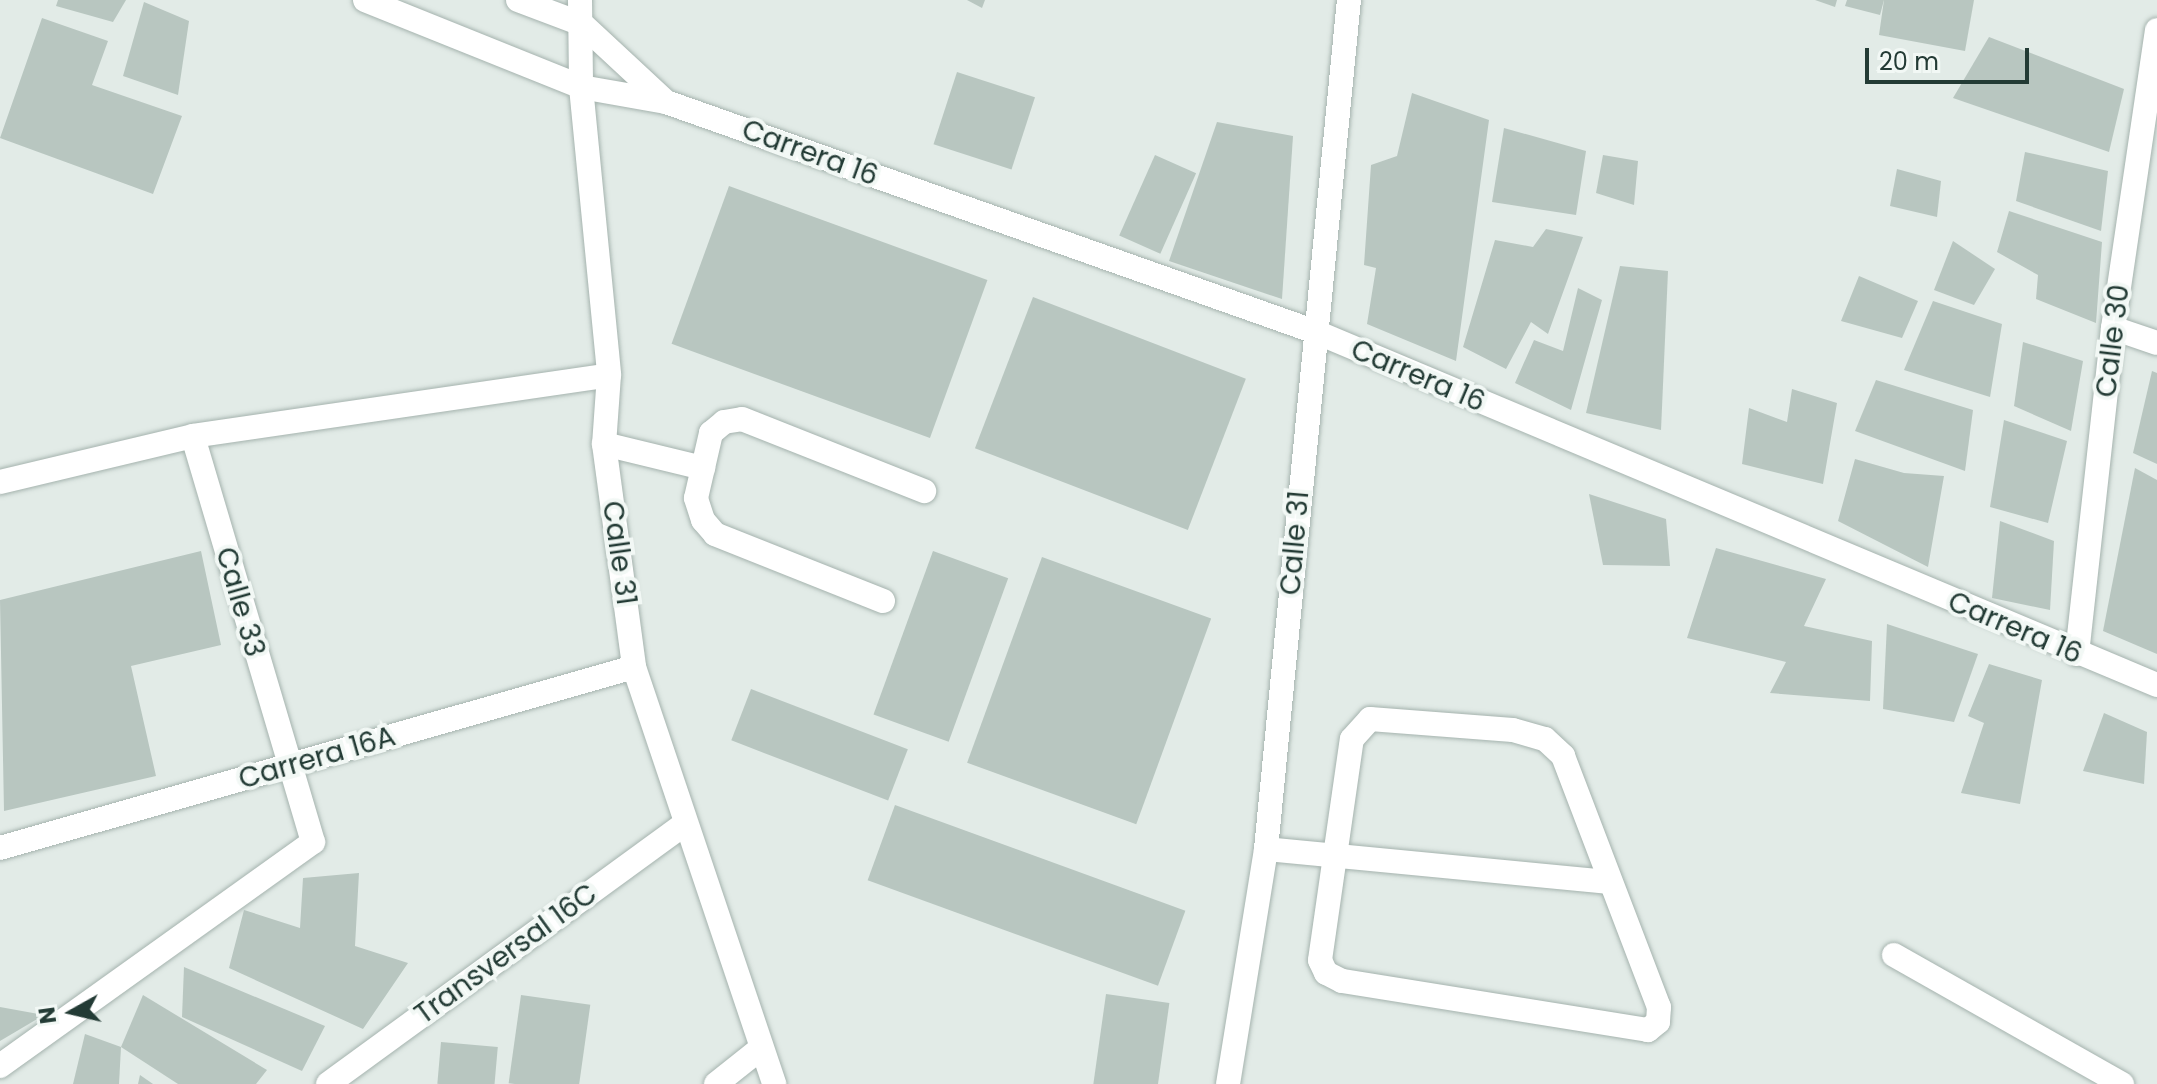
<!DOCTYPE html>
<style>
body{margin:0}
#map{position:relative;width:2157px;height:1084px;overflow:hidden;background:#e2ebe7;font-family:Poppins,sans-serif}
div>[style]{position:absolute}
.building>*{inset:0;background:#b8c6c0;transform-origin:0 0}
.roads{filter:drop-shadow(0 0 2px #a5b3ae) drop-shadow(0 0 2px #a5b3ae)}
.service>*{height:24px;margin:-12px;padding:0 12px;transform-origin:12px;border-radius:12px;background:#fff}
.minor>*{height:24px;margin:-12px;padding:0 12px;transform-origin:12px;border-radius:12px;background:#fff}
span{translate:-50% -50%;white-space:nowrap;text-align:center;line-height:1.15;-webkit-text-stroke:8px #f2f8f5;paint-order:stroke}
.street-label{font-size:28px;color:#233b35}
.north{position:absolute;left:32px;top:972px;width:80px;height:80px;-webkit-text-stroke:6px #f2f8f5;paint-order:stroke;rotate:262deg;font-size:22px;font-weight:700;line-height:32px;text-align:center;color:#233b35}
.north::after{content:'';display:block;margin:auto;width:28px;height:36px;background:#233b35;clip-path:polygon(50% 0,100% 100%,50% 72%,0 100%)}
.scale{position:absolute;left:1865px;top:48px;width:164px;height:36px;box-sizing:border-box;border:4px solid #233b35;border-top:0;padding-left:10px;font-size:24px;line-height:28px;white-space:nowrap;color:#233b35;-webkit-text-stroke:6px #f2f8f5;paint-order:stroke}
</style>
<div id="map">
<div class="building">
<i style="clip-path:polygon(58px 0,126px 0,113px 22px,56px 6px)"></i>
<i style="clip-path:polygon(967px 0,985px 0,982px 8px)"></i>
<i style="clip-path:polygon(1815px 0,1837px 0,1835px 7px)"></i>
<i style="clip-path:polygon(1847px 0,1884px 0,1880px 15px,1845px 6px)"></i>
<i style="clip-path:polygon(1884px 0,1974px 0,1965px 51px,1879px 35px)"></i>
<i style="clip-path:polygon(144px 2px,189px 21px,178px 95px,123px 76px)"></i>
<i style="clip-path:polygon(42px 18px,108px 41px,92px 85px,182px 116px,153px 194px,0 138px)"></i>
<i style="clip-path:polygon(1989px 37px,2124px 89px,2109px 152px,1953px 98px)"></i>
<i style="left:957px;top:72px;width:82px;height:76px;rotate:18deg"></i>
<i style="clip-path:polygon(1412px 93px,1489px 120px,1456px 361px,1367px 324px,1376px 268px,1364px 265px,1371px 165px,1397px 156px)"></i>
<i style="clip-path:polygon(1217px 122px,1293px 136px,1282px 299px,1169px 261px)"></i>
<i style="clip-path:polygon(1504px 128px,1586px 151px,1576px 215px,1492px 202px)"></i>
<i style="clip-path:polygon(2025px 152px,2108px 171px,2101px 231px,2016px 201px)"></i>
<i style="left:1155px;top:155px;width:45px;height:88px;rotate:24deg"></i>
<i style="clip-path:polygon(1603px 155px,1638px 161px,1634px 205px,1596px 193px)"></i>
<i style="clip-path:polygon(1897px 169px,1941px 181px,1937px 217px,1890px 206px)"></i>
<i style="left:729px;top:186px;width:275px;height:168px;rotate:20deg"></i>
<i style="clip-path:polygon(2009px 211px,2102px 242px,2096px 323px,2036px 299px,2038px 275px,1997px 252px)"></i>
<i style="clip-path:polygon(1546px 229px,1583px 237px,1548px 334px,1531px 322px,1506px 369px,1463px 347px,1495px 240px,1533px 247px)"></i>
<i style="clip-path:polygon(1953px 241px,1995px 269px,1974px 305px,1934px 290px)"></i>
<i style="clip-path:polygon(1620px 266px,1668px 271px,1661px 430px,1586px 413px)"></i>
<i style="clip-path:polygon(1859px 276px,1918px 301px,1902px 338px,1841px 321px)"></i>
<i style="clip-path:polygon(1578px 288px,1602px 300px,1571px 410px,1515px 383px,1534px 340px,1563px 351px)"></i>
<i style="left:1033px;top:297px;width:228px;height:162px;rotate:21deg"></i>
<i style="clip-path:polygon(1933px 301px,2002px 324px,1990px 397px,1904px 370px)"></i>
<i style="clip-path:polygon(2023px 342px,2083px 361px,2071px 431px,2014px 406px)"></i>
<i style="clip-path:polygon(2152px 371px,2157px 373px,2157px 464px,2133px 453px)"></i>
<i style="clip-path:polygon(1876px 380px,1973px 410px,1965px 471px,1855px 431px)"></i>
<i style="clip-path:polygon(1792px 389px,1837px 403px,1823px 484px,1742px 464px,1749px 408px,1787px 422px)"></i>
<i style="clip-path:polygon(2004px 420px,2067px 441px,2048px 523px,1990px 507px)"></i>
<i style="clip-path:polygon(1855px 459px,1904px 473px,1944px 476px,1928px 567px,1838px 521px)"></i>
<i style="clip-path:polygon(2135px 468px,2157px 480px,2157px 654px,2103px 631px)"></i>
<i style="clip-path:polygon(1589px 494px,1666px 519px,1670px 566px,1603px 565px)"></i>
<i style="clip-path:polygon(2000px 521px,2054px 541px,2050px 610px,1992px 598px)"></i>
<i style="clip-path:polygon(1716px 548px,1826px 579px,1804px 626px,1872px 641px,1870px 701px,1770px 693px,1786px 662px,1687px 638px)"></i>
<i style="clip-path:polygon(201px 551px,221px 645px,131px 666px,156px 776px,4px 811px,0 600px)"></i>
<i style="left:933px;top:551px;width:80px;height:174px;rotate:20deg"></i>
<i style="left:1042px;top:557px;width:180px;height:219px;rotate:20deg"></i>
<i style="clip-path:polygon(1887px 624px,1978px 654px,1954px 722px,1883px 709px)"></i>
<i style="clip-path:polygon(1989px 664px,2042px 680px,2020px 804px,1961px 793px,1984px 723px,1968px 716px)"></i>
<i style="left:751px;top:689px;width:168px;height:55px;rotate:21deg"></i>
<i style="clip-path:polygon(2104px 713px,2147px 732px,2144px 784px,2083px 771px)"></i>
<i style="left:895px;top:805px;width:309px;height:80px;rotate:20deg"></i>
<i style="clip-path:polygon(359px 873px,355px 946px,408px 963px,363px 1029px,229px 968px,244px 910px,300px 928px,303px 878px)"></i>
<i style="clip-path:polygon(184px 967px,325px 1026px,302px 1071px,182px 1017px)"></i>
<i style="left:1106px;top:994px;width:64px;height:91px;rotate:8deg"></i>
<i style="clip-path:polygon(143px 995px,267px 1070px,256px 1084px,178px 1084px,121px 1047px)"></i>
<i style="left:521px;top:995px;width:70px;height:89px;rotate:8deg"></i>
<i style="clip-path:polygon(0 1007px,44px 1015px,0 1041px)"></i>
<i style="clip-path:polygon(85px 1034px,121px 1047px,119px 1084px,73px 1084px)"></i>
<i style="left:441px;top:1042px;width:57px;height:42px;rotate:5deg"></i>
<i style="clip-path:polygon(140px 1075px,153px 1084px,138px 1084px)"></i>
</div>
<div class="roads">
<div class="service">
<i style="left:604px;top:444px;width:102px;rotate:13.6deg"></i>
<i style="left:883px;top:601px;width:181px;rotate:-158.3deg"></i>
<i style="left:715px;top:534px;width:18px;rotate:-131deg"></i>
<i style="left:703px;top:520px;width:23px;rotate:-108deg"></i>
<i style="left:696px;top:498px;width:67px;rotate:-77deg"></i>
<i style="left:711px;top:433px;width:17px;rotate:-40deg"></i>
<i style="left:724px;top:422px;width:18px;rotate:-9deg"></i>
<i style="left:742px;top:419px;width:196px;rotate:21.6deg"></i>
<i style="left:1370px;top:719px;width:143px;rotate:4.4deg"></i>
<i style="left:1513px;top:730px;width:33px;rotate:16deg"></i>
<i style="left:1545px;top:739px;width:25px;rotate:43deg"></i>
<i style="left:1563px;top:756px;width:269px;rotate:69.1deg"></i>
<i style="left:1659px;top:1007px;width:15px;rotate:94deg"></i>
<i style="left:1658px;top:1022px;width:13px;rotate:141deg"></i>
<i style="left:1648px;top:1030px;width:310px;rotate:-170.9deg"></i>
<i style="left:1342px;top:981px;width:18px;rotate:-153deg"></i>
<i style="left:1326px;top:973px;width:14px;rotate:-115deg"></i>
<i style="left:1320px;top:960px;width:223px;rotate:-81.8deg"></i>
<i style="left:1352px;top:739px;width:27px;rotate:-48deg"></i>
<i style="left:1266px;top:849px;width:344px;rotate:5.5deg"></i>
</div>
<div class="minor">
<i style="left:365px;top:0;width:233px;rotate:21.9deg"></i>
<i style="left:581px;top:87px;width:86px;rotate:10deg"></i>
<i style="left:666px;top:102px;width:689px;rotate:19.49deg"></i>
<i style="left:1316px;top:332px;width:912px;rotate:22.77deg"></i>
<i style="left:518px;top:0;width:68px;rotate:20.6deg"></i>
<i style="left:582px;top:24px;width:115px;rotate:42.9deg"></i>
<i style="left:580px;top:0;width:87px;rotate:89.3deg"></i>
<i style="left:581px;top:87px;width:289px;rotate:84.4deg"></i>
<i style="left:609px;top:375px;width:69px;rotate:94.1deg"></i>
<i style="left:604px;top:444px;width:225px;rotate:82.3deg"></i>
<i style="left:634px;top:667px;width:440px;rotate:71.4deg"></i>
<i style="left:2113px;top:328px;width:46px;rotate:18.8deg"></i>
<i style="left:0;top:482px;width:198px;rotate:-13.4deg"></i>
<i style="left:193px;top:436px;width:420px;rotate:-8.3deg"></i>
<i style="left:2077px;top:654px;width:328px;rotate:-83.7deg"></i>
<i style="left:2113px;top:328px;width:301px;rotate:-81.6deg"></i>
<i style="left:0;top:848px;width:659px;rotate:-15.93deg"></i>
<i style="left:1894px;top:955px;width:262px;rotate:29.5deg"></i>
<i style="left:0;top:1066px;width:385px;rotate:-35.6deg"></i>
<i style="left:313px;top:842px;width:423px;rotate:-106.5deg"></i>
<i style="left:328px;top:1084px;width:442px;rotate:-36.1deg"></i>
<i style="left:716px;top:1084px;width:56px;rotate:-38.5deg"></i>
<i style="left:1228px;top:1084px;width:238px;rotate:-80.8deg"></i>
<i style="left:1266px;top:849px;width:853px;rotate:-84.42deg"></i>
</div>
</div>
<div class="street-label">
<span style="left:810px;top:153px;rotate:20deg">Carrera 16</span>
<span style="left:2113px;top:341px;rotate:-83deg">Calle 30</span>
<span style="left:1418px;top:376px;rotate:23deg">Carrera 16</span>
<span style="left:1295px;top:543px;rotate:-85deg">Calle 31</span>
<span style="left:619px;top:553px;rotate:82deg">Calle 31</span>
<span style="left:240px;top:602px;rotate:74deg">Calle 33</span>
<span style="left:2015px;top:628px;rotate:23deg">Carrera 16</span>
<span style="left:317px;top:758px;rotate:-16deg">Carrera 16A</span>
<span style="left:506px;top:954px;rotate:-36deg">Transversal 16C</span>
</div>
<div class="north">N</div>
<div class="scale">20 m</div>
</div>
